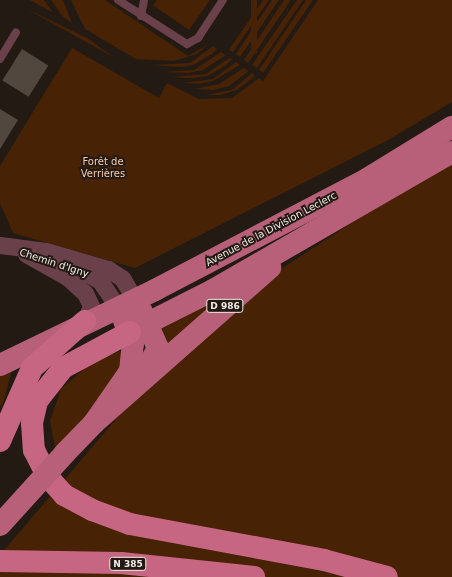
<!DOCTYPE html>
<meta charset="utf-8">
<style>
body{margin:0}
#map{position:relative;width:452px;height:577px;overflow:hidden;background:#241a14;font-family:"DejaVu Sans",sans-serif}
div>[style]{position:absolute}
.green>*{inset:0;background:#472204;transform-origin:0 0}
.building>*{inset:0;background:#52473f;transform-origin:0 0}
.service>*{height:8px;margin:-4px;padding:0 4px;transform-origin:4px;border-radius:4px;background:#6a404b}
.minor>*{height:17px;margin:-8.5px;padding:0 8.5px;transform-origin:8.5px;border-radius:8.5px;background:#6a404b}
.primary>*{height:22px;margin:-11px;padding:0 11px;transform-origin:11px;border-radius:11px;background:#b86079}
.trunk>*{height:22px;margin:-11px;padding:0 11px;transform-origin:11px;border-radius:11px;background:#c76682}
.primary-bridge>*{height:22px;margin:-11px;padding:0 11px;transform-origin:11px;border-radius:11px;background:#b86079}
span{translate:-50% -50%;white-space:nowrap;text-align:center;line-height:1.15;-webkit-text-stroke:4px #241a14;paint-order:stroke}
.shield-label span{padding:1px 3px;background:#241a14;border:1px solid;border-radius:3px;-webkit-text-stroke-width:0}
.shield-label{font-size:9px;color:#f2ebe6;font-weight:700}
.park-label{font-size:10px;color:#f7cbae}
.street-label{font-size:10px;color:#f2ebe6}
</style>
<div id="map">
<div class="green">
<i style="clip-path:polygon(30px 0,44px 0,52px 11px,50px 11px)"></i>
<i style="clip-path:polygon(51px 0,63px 0,72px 23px,63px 17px)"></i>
<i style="clip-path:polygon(71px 0,105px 0,188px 56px,209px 44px,197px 54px,174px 61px,136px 59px,85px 29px)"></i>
<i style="clip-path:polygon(157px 0,210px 0,189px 30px,153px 5px)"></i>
<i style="left:251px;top:0;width:6px;height:53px"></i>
<i style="clip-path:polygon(263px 0,269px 0,233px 52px,229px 50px)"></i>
<i style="clip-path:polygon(272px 0,279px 0,240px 57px,236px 54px)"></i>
<i style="clip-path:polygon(284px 0,291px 0,248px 63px,244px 60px)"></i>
<i style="clip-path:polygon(297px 0,303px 0,257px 68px,252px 65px)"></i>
<i style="clip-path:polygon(306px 0,313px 0,263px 73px,259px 70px)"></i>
<i style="clip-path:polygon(318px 0,452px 0,452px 102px,388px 140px,135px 268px,13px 233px,0 203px,0 166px,72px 48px,159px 98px,167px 83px,199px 99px,232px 98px,259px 78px,263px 81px)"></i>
<i style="clip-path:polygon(25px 8px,87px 38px,115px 58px)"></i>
<i style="clip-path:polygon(213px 46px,217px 49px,212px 54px,193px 65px,181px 67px,152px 65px,190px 63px)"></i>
<i style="clip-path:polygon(221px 52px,226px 55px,203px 70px,188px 73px,163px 72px,194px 70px)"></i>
<i style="clip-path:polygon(229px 58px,232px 59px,225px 66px,207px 76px,193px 78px,186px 78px,173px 77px,206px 74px)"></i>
<i style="clip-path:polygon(236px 62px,240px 65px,213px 81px,199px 84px,183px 83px,213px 79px)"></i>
<i style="clip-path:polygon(244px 68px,248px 71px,246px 73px,229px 86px,213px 90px,194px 89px,219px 84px)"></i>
<i style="clip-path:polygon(252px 73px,255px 76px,237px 90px,221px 95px,206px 95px,232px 90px)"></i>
<i style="clip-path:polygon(452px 162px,452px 577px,0 577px,0 555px,152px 377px,278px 271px,402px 190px)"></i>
<i style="clip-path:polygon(269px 261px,171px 349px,160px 324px)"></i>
<i style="clip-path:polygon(120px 351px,125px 357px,117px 379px,64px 442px,55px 447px,50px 421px,61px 389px,92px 362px)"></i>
<i style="clip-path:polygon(12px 370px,4px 400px,0 409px,0 376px)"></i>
</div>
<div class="building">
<i style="left:22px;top:49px;width:31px;height:37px;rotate:32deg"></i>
<i style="clip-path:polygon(0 109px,18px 120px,0 149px)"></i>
</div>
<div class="service">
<i style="left:118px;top:0;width:82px;rotate:32.5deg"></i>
<i style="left:187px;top:44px;width:13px;rotate:-29deg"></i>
<i style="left:198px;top:38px;width:45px;rotate:-56.7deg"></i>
<i style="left:141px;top:16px;width:16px;rotate:-79deg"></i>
<i style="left:0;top:59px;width:31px;rotate:-59deg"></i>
</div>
<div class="minor">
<i style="left:0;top:245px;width:46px;rotate:7.4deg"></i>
<i style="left:46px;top:251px;width:65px;rotate:16.2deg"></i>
<i style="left:108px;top:269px;width:17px;rotate:33deg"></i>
<i style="left:122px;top:278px;width:23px;rotate:59deg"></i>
<i style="left:26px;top:254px;width:47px;rotate:29.3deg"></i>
<i style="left:67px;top:277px;width:24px;rotate:42deg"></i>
<i style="left:85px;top:293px;width:14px;rotate:65deg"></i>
<i style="left:91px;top:306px;width:16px;rotate:112deg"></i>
<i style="left:75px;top:267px;width:29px;rotate:29deg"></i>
<i style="left:100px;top:281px;width:30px;rotate:56deg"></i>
</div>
<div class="primary">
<i style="left:141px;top:310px;width:42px;rotate:65.9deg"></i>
<i style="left:158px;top:348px;width:27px;rotate:118deg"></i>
<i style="left:130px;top:332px;width:93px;rotate:-26.8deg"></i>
<i style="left:213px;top:290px;width:276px;rotate:-30deg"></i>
<i style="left:0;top:365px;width:172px;rotate:-25.8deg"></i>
<i style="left:155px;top:290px;width:239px;rotate:-27.6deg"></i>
<i style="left:367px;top:179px;width:100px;rotate:-31.5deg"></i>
<i style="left:94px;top:423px;width:235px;rotate:-41.4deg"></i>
<i style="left:65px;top:453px;width:42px;rotate:-46deg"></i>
<i style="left:94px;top:423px;width:63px;rotate:-55.3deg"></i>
<i style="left:130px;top:371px;width:27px;rotate:-84deg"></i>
<i style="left:133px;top:344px;width:26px;rotate:-111deg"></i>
</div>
<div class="trunk">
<i style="left:130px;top:332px;width:76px;rotate:151.8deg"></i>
<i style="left:63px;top:368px;width:42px;rotate:128.2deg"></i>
<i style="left:37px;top:401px;width:23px;rotate:103deg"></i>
<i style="left:32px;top:423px;width:27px;rotate:86deg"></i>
<i style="left:34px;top:450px;width:30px;rotate:63deg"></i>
<i style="left:48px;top:477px;width:24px;rotate:48deg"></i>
<i style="left:64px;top:495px;width:32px;rotate:28deg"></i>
<i style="left:92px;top:510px;width:40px;rotate:20.2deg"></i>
<i style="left:130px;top:524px;width:197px;rotate:10.5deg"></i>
<i style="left:324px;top:560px;width:65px;rotate:15.1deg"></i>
<i style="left:0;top:441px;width:80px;rotate:-66.3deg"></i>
<i style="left:32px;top:368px;width:71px;rotate:-41.6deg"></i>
<i style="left:0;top:561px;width:121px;rotate:0.9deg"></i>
<i style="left:121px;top:563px;width:134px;rotate:6deg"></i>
</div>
<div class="primary-bridge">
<i style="left:0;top:525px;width:97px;rotate:-47.9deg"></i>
</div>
<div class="shield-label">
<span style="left:225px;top:306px">D 986</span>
<span style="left:128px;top:564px">N 385</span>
</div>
<div class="park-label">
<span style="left:103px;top:167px">Forêt de<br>Verrières</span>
</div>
<div class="street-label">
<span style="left:271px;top:229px;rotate:-28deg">Avenue de la Division Leclerc</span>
<span style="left:54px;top:263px;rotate:18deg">Chemin d'Igny</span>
</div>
</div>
